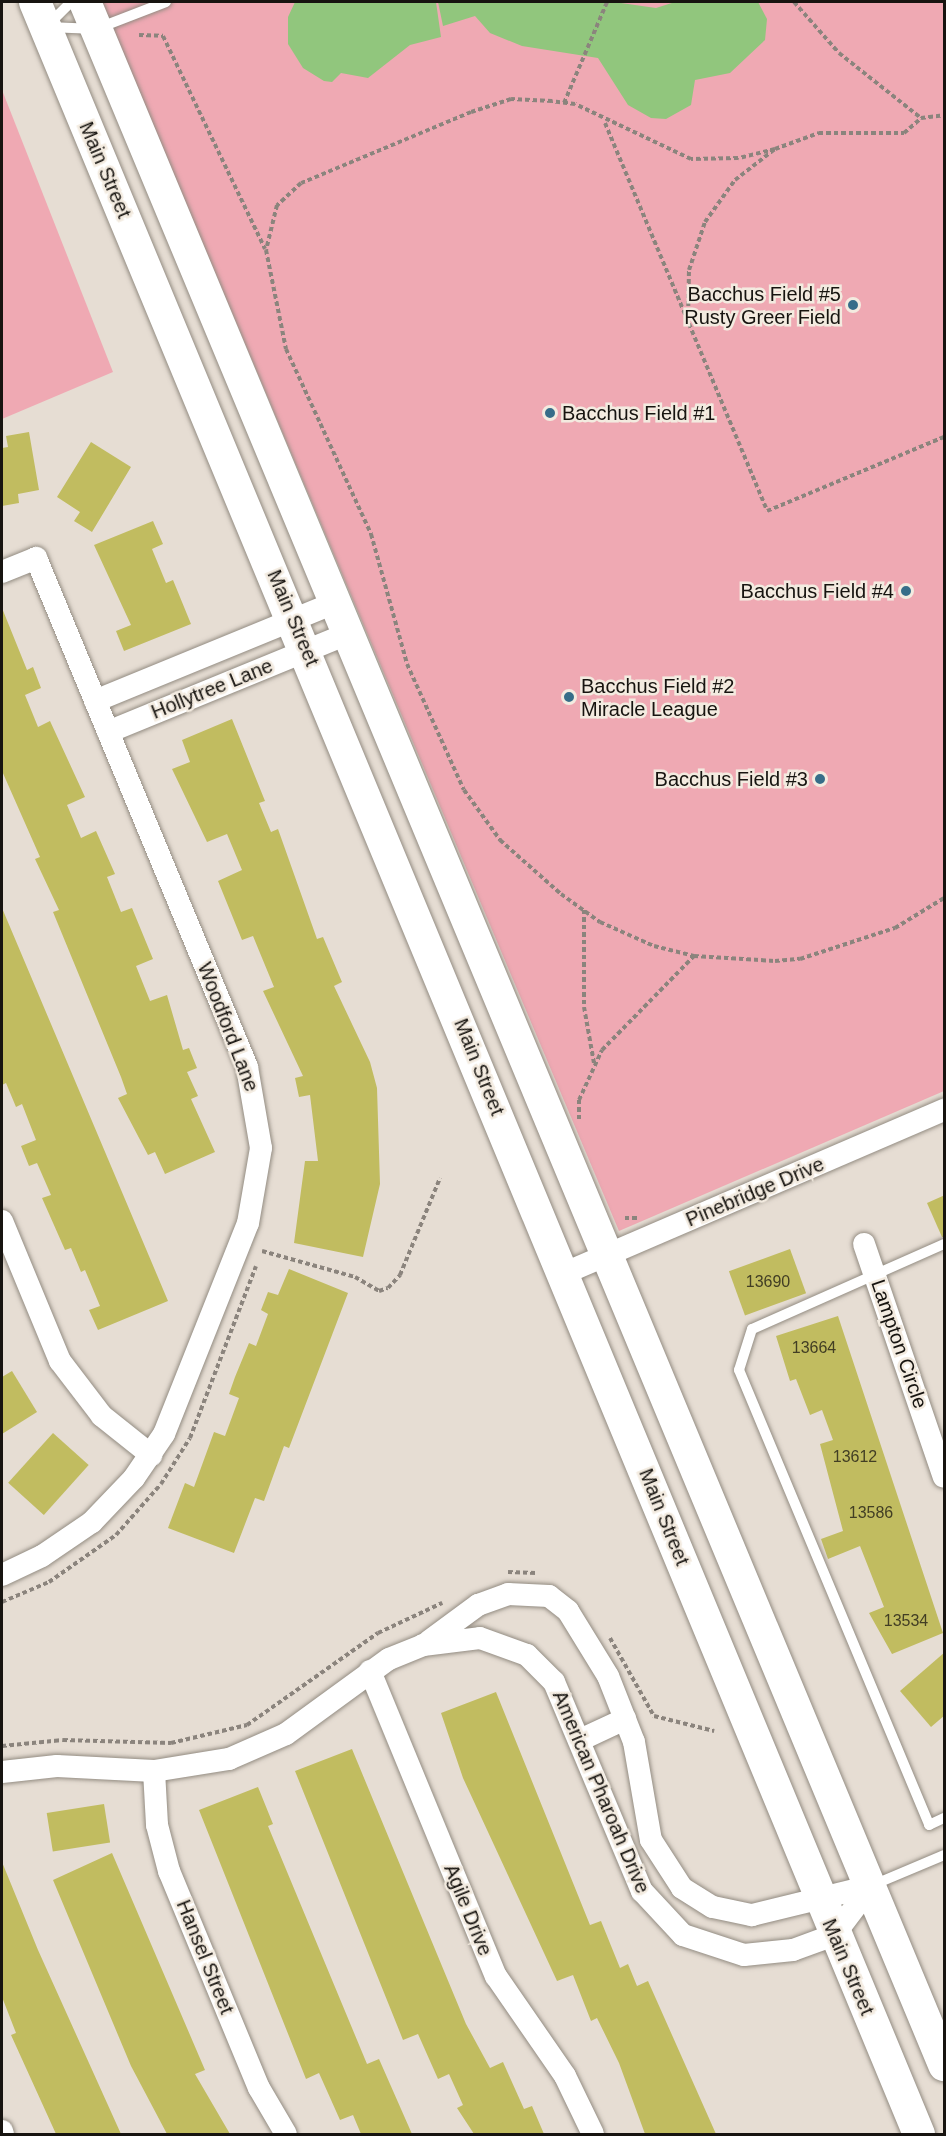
<!DOCTYPE html>
<style>
body{margin:0}
#map{position:relative;width:946px;height:2136px;overflow:hidden;background:#e6ddd3;font-family:Arial,sans-serif}
div>[style]{position:absolute}
.green>*{inset:0;background:#efa9b3}
.water>*{inset:0;background:#91c67d}
.building>*{inset:0;background:#c1bc60;transform-origin:0 0}
.path>*{height:4px;margin-top:-2px;transform-origin:0;background:repeating-linear-gradient(90deg,#8b847d 0 4.5px,transparent 0 7.5px)}
.roads{filter:drop-shadow(0 0 2px #938c82) drop-shadow(0 0 2px #938c82)}
.lane>*{height:10px;margin:-5px;padding:0 5px;transform-origin:5px;border-radius:5px;background:#fff}
.street>*{height:22px;margin:-11px;padding:0 11px;transform-origin:11px;border-radius:11px;background:#fff}
.secondary>*{height:32px;margin:-16px;padding:0 16px;transform-origin:16px;border-radius:16px;background:#fff}
.dots>*{width:16px;height:16px;translate:-50% -50%;box-sizing:border-box;border:3px solid #f3ebe0;border-radius:50%}
span{translate:-50% -50%;white-space:nowrap;text-align:center;line-height:1.15;-webkit-text-stroke:5px #f3ebe0;paint-order:stroke}
.number-label{font-size:16px;color:#423e24}
.number-label span{-webkit-text-stroke-width:0}
.street-label{font-size:20px;color:#171410}
.poi-label{font-size:20px;color:#171410}
.right{translate:-100% -50%;text-align:right}
.left{translate:0 -50%;text-align:left}
.frame{position:absolute;inset:0;border:3px solid #171410;pointer-events:none}
</style>
<div id="map">
<div class="green">
<i style="clip-path:polygon(101px 2px,944px 2px,944px 1091px,619px 1231px)"></i>
<i style="clip-path:polygon(2px 90px,113px 372px,2px 419px)"></i>
</div>
<div class="water">
<i style="clip-path:polygon(295px 2px,436px 2px,441px 37px,410px 45px,368px 78px,341px 73px,332px 82px,324px 81px,303px 68px,288px 44px,288px 17px)"></i>
<i style="clip-path:polygon(438px 2px,614px 2px,656px 8px,675px 2px,758px 2px,767px 19px,765px 40px,730px 73px,695px 80px,691px 105px,666px 119px,651px 118px,628px 105px,598px 58px,522px 46px,490px 33px,475px 16px,443px 26px)"></i>
</div>
<div class="building">
<i style="clip-path:polygon(29px 432px,39px 490px,18px 494px,19px 503px,2px 506px,2px 448px,8px 447px,6px 436px)"></i>
<i style="clip-path:polygon(91px 442px,131px 467px,92px 532px,74px 521px,80px 512px,57px 497px)"></i>
<i style="clip-path:polygon(153px 521px,163px 544px,152px 549px,166px 583px,173px 580px,191px 624px,124px 651px,116px 631px,131px 625px,94px 545px)"></i>
<i style="clip-path:polygon(2px 608px,27px 670px,33px 667px,41px 688px,25px 695px,38px 727px,50px 721px,85px 797px,67px 805px,81px 838px,96px 831px,115px 874px,107px 877px,121px 912px,132px 908px,153px 959px,136px 966px,150px 1001px,167px 995px,183px 1050px,189px 1048px,197px 1068px,187px 1072px,198px 1096px,191px 1099px,215px 1152px,165px 1174px,155px 1152px,148px 1155px,118px 1098px,127px 1094px,121px 1077px,53px 912px,59px 910px,35px 859px,40px 857px,2px 771px)"></i>
<i style="clip-path:polygon(232px 719px,265px 801px,259px 803px,271px 832px,278px 829px,317px 939px,323px 937px,342px 982px,334px 986px,370px 1062px,377px 1088px,380px 1184px,363px 1257px,294px 1243px,305px 1161px,318px 1161px,310px 1095px,299px 1097px,295px 1078px,303px 1076px,263px 991px,274px 987px,253px 936px,242px 940px,218px 881px,242px 870px,227px 834px,207px 842px,172px 769px,190px 762px,182px 740px)"></i>
<i style="clip-path:polygon(2px 908px,168px 1301px,98px 1330px,89px 1310px,100px 1306px,85px 1270px,81px 1272px,71px 1248px,65px 1250px,42px 1198px,51px 1195px,37px 1163px,29px 1166px,21px 1146px,36px 1140px,22px 1104px,16px 1107px,6px 1083px,2px 1085px)"></i>
<i style="clip-path:polygon(945px 1195px,945px 1237px,942px 1237px,927px 1203px)"></i>
<i style="left:790px;top:1249px;width:47px;height:65px;rotate:70deg"></i>
<i style="clip-path:polygon(289px 1269px,348px 1293px,289px 1448px,284px 1446px,264px 1501px,255px 1498px,234px 1553px,168px 1528px,185px 1483px,194px 1487px,214px 1432px,225px 1436px,239px 1398px,229px 1394px,235px 1377px,249px 1343px,256px 1346px,268px 1314px,261px 1310px,268px 1292px,278px 1295px)"></i>
<i style="clip-path:polygon(838px 1316px,943px 1633px,892px 1654px,869px 1613px,884px 1607px,860px 1546px,828px 1559px,821px 1539px,843px 1531px,820px 1444px,833px 1440px,822px 1410px,810px 1415px,796px 1379px,790px 1381px,776px 1336px)"></i>
<i style="clip-path:polygon(12px 1371px,37px 1412px,2px 1434px,2px 1377px)"></i>
<i style="left:53px;top:1433px;width:48px;height:67px;rotate:42deg"></i>
<i style="clip-path:polygon(945px 1652px,945px 1715px,931px 1727px,900px 1691px)"></i>
<i style="clip-path:polygon(496px 1692px,590px 1925px,601px 1921px,620px 1968px,628px 1964px,637px 1986px,648px 1981px,716px 2134px,645px 2134px,619px 2063px,597px 2018px,591px 2021px,573px 1975px,557px 1981px,463px 1778px,441px 1713px)"></i>
<i style="clip-path:polygon(352px 1749px,466px 2024px,490px 2068px,503px 2062px,524px 2109px,532px 2106px,544px 2134px,474px 2134px,457px 2108px,463px 2105px,449px 2074px,438px 2079px,418px 2034px,403px 2040px,295px 1771px)"></i>
<i style="clip-path:polygon(258px 1787px,273px 1824px,268px 1826px,367px 2064px,379px 2059px,412px 2134px,361px 2134px,353px 2115px,340px 2120px,319px 2073px,306px 2079px,199px 1810px)"></i>
<i style="left:104px;top:1804px;width:39px;height:58px;rotate:81deg"></i>
<i style="clip-path:polygon(112px 1853px,205px 2070px,195px 2074px,230px 2134px,167px 2134px,131px 2066px,53px 1880px)"></i>
<i style="clip-path:polygon(2px 1862px,38px 1950px,121px 2134px,56px 2134px,11px 2035px,16px 2033px,2px 1997px)"></i>
</div>
<div class="path">
<i style="left:794px;top:2px;width:68px;rotate:48.6deg"></i>
<i style="left:839px;top:53px;width:105px;rotate:38.4deg"></i>
<i style="left:139px;top:35px;width:24px;rotate:2deg"></i>
<i style="left:163px;top:36px;width:236px;rotate:64.4deg"></i>
<i style="left:564px;top:103px;width:110px;rotate:-66.9deg"></i>
<i style="left:605px;top:123px;width:420px;rotate:67.3deg"></i>
<i style="left:767px;top:511px;width:192px;rotate:-22.7deg"></i>
<i style="left:775px;top:149px;width:38px;rotate:166deg"></i>
<i style="left:738px;top:158px;width:47px;rotate:178.8deg"></i>
<i style="left:691px;top:159px;width:128px;rotate:-154.6deg"></i>
<i style="left:575px;top:104px;width:23px;rotate:-173deg"></i>
<i style="left:552px;top:101px;width:41px;rotate:-177.2deg"></i>
<i style="left:511px;top:99px;width:42px;rotate:162deg"></i>
<i style="left:471px;top:112px;width:184px;rotate:157.3deg"></i>
<i style="left:301px;top:183px;width:33px;rotate:137deg"></i>
<i style="left:277px;top:205px;width:46px;rotate:103.7deg"></i>
<i style="left:266px;top:250px;width:101px;rotate:78.6deg"></i>
<i style="left:286px;top:349px;width:204px;rotate:65.3deg"></i>
<i style="left:371px;top:534px;width:135px;rotate:74.5deg"></i>
<i style="left:407px;top:664px;width:138px;rotate:65.7deg"></i>
<i style="left:464px;top:790px;width:62px;rotate:54.2deg"></i>
<i style="left:500px;top:840px;width:81px;rotate:41.5deg"></i>
<i style="left:561px;top:894px;width:48px;rotate:35.7deg"></i>
<i style="left:600px;top:922px;width:59px;rotate:24deg"></i>
<i style="left:654px;top:946px;width:41px;rotate:14deg"></i>
<i style="left:694px;top:956px;width:81px;rotate:3.5deg"></i>
<i style="left:775px;top:961px;width:25px;rotate:-5deg"></i>
<i style="left:800px;top:959px;width:100px;rotate:-18.1deg"></i>
<i style="left:895px;top:928px;width:57px;rotate:-31.5deg"></i>
<i style="left:688px;top:321px;width:51px;rotate:-88.9deg"></i>
<i style="left:689px;top:270px;width:51px;rotate:-71.6deg"></i>
<i style="left:705px;top:222px;width:52px;rotate:-54.5deg"></i>
<i style="left:735px;top:180px;width:51px;rotate:-37.8deg"></i>
<i style="left:775px;top:149px;width:47px;rotate:-20deg"></i>
<i style="left:819px;top:133px;width:85px"></i>
<i style="left:904px;top:133px;width:23px;rotate:-41deg"></i>
<i style="left:921px;top:118px;width:23px;rotate:-7deg"></i>
<i style="left:584px;top:910px;width:97px;rotate:90deg"></i>
<i style="left:584px;top:1007px;width:57px;rotate:79.9deg"></i>
<i style="left:579px;top:1119px;width:19px;rotate:-90deg"></i>
<i style="left:579px;top:1100px;width:55px;rotate:-65.3deg"></i>
<i style="left:602px;top:1050px;width:132px;rotate:-45.6deg"></i>
<i style="left:625px;top:1218px;width:12px"></i>
<i style="left:262px;top:1251px;width:97px;rotate:15.6deg"></i>
<i style="left:355px;top:1277px;width:28px;rotate:30deg"></i>
<i style="left:379px;top:1291px;width:9px;rotate:-18deg"></i>
<i style="left:388px;top:1288px;width:18px;rotate:-47deg"></i>
<i style="left:400px;top:1275px;width:105px;rotate:-67.6deg"></i>
<i style="left:508px;top:1572px;width:28px;rotate:2deg"></i>
<i style="left:2px;top:1602px;width:51px;rotate:-23.1deg"></i>
<i style="left:49px;top:1582px;width:82px;rotate:-35deg"></i>
<i style="left:116px;top:1535px;width:68px;rotate:-48.6deg"></i>
<i style="left:161px;top:1484px;width:54px;rotate:-57.8deg"></i>
<i style="left:190px;top:1438px;width:184px;rotate:-69deg"></i>
<i style="left:610px;top:1638px;width:90px;rotate:60.6deg"></i>
<i style="left:654px;top:1716px;width:62px;rotate:14deg"></i>
<i style="left:2px;top:1746px;width:61px;rotate:-5.6deg"></i>
<i style="left:63px;top:1740px;width:108px;rotate:1.6deg"></i>
<i style="left:171px;top:1743px;width:78px;rotate:-13.3deg"></i>
<i style="left:247px;top:1725px;width:160px;rotate:-35.1deg"></i>
<i style="left:378px;top:1633px;width:71px;rotate:-25.1deg"></i>
</div>
<div class="roads">
<div class="lane">
<i style="left:48px;top:25px;width:33px;rotate:-45deg"></i>
<i style="left:48px;top:27px;width:48px;rotate:2.4deg"></i>
<i style="left:96px;top:29px;width:75px;rotate:-21.1deg"></i>
<i style="left:944px;top:1244px;width:210px;rotate:156.1deg"></i>
<i style="left:752px;top:1329px;width:43px;rotate:107.6deg"></i>
<i style="left:739px;top:1370px;width:493px;rotate:67.3deg"></i>
<i style="left:929px;top:1825px;width:17px;rotate:-25deg"></i>
<i style="left:873px;top:1885px;width:77px;rotate:-22.9deg"></i>
</div>
<div class="street">
<i style="left:2px;top:572px;width:37px;rotate:-22deg"></i>
<i style="left:36px;top:558px;width:551px;rotate:67.48deg"></i>
<i style="left:247px;top:1067px;width:82px;rotate:80.2deg"></i>
<i style="left:261px;top:1148px;width:76px;rotate:99.8deg"></i>
<i style="left:248px;top:1223px;width:227px;rotate:111.7deg"></i>
<i style="left:164px;top:1434px;width:53px;rotate:124.3deg"></i>
<i style="left:134px;top:1478px;width:61px;rotate:133.7deg"></i>
<i style="left:92px;top:1522px;width:60px;rotate:145.8deg"></i>
<i style="left:42px;top:1556px;width:44px;rotate:154.6deg"></i>
<i style="left:95px;top:701px;width:261px;rotate:-22.3deg"></i>
<i style="left:108px;top:732px;width:261px;rotate:-22.3deg"></i>
<i style="left:2px;top:1221px;width:152px;rotate:67.5deg"></i>
<i style="left:60px;top:1361px;width:69px;rotate:52.6deg"></i>
<i style="left:102px;top:1416px;width:63px;rotate:38.5deg"></i>
<i style="left:864px;top:1244px;width:246px;rotate:71.1deg"></i>
<i style="left:565px;top:1273px;width:413px;rotate:-23.3deg"></i>
<i style="left:429px;top:1641px;width:61px;rotate:-36.3deg"></i>
<i style="left:478px;top:1605px;width:32px;rotate:-20deg"></i>
<i style="left:508px;top:1594px;width:41px;rotate:2.8deg"></i>
<i style="left:549px;top:1596px;width:24px;rotate:38deg"></i>
<i style="left:568px;top:1611px;width:76px;rotate:58.4deg"></i>
<i style="left:608px;top:1676px;width:71px;rotate:68.5deg"></i>
<i style="left:634px;top:1742px;width:99px;rotate:80.2deg"></i>
<i style="left:651px;top:1840px;width:57px;rotate:57.1deg"></i>
<i style="left:682px;top:1888px;width:36px;rotate:32deg"></i>
<i style="left:713px;top:1907px;width:40px;rotate:12deg"></i>
<i style="left:752px;top:1915px;width:122px;rotate:-13.7deg"></i>
<i style="left:370px;top:1671px;width:330px;rotate:67.6deg"></i>
<i style="left:496px;top:1976px;width:121px;rotate:55.4deg"></i>
<i style="left:565px;top:2076px;width:64px;rotate:64.2deg"></i>
<i style="left:580px;top:1740px;width:50px;rotate:-25deg"></i>
<i style="left:154px;top:1771px;width:54px;rotate:86.8deg"></i>
<i style="left:157px;top:1825px;width:48px;rotate:75.4deg"></i>
<i style="left:169px;top:1871px;width:235px;rotate:67.5deg"></i>
<i style="left:259px;top:2088px;width:53px;rotate:59.6deg"></i>
<i style="left:2px;top:1772px;width:55px;rotate:-6.2deg"></i>
<i style="left:57px;top:1766px;width:97px;rotate:3deg"></i>
<i style="left:154px;top:1771px;width:76px;rotate:-9.1deg"></i>
<i style="left:229px;top:1759px;width:62px;rotate:-23.7deg"></i>
<i style="left:286px;top:1734px;width:127px;rotate:-36.1deg"></i>
<i style="left:389px;top:1659px;width:37px;rotate:-22deg"></i>
<i style="left:423px;top:1645px;width:57px;rotate:-7deg"></i>
<i style="left:480px;top:1638px;width:50px;rotate:19.9deg"></i>
<i style="left:527px;top:1655px;width:38px;rotate:45deg"></i>
<i style="left:554px;top:1682px;width:227px;rotate:67.2deg"></i>
<i style="left:642px;top:1891px;width:60px;rotate:47deg"></i>
<i style="left:683px;top:1935px;width:64px;rotate:18.2deg"></i>
<i style="left:744px;top:1955px;width:49px;rotate:-5.8deg"></i>
<i style="left:793px;top:1950px;width:44px;rotate:-20.1deg"></i>
<i style="left:834px;top:1935px;width:61px;rotate:-52.9deg"></i>
<i style="left:2px;top:2131px;width:3px;rotate:72deg"></i>
</div>
<div class="secondary">
<i style="left:35px;top:2px;width:2308px;rotate:67.48deg"></i>
<i style="left:85px;top:2px;width:2235px;rotate:67.39deg"></i>
</div>
</div>
<div class="dots">
<i style="left:853px;top:305px;background:#376d89"></i>
<i style="left:550px;top:413px;background:#376d89"></i>
<i style="left:906px;top:591px;background:#376d89"></i>
<i style="left:569px;top:697px;background:#376d89"></i>
<i style="left:820px;top:779px;background:#376d89"></i>
</div>
<div class="number-label">
<span style="left:768px;top:1282px">13690</span>
<span style="left:814px;top:1348px">13664</span>
<span style="left:855px;top:1457px">13612</span>
<span style="left:871px;top:1513px">13586</span>
<span style="left:906px;top:1621px">13534</span>
</div>
<div class="street-label">
<span style="left:105px;top:170px;rotate:67deg">Main Street</span>
<span style="left:293px;top:618px;rotate:67deg">Main Street</span>
<span style="left:212px;top:689px;rotate:-22deg">Hollytree Lane</span>
<span style="left:228px;top:1027px;rotate:69deg">Woodford Lane</span>
<span style="left:479px;top:1067px;rotate:68deg">Main Street</span>
<span style="left:755px;top:1192px;rotate:-23deg">Pinebridge Drive</span>
<span style="left:899px;top:1344px;rotate:71deg">Lampton Circle</span>
<span style="left:664px;top:1517px;rotate:68deg">Main Street</span>
<span style="left:601px;top:1792px;rotate:67deg">American Pharoah Drive</span>
<span style="left:468px;top:1910px;rotate:68deg">Agile Drive</span>
<span style="left:205px;top:1957px;rotate:68deg">Hansel Street</span>
<span style="left:848px;top:1967px;rotate:67deg">Main Street</span>
</div>
<div class="poi-label">
<span class="right" style="left:841px;top:306px">Bacchus Field #5<br>Rusty Greer Field</span>
<span class="left" style="left:562px;top:413px">Bacchus Field #1</span>
<span class="right" style="left:894px;top:591px">Bacchus Field #4</span>
<span class="left" style="left:581px;top:698px">Bacchus Field #2<br>Miracle League</span>
<span class="right" style="left:808px;top:779px">Bacchus Field #3</span>
</div>
<div class="frame"></div>
</div>
